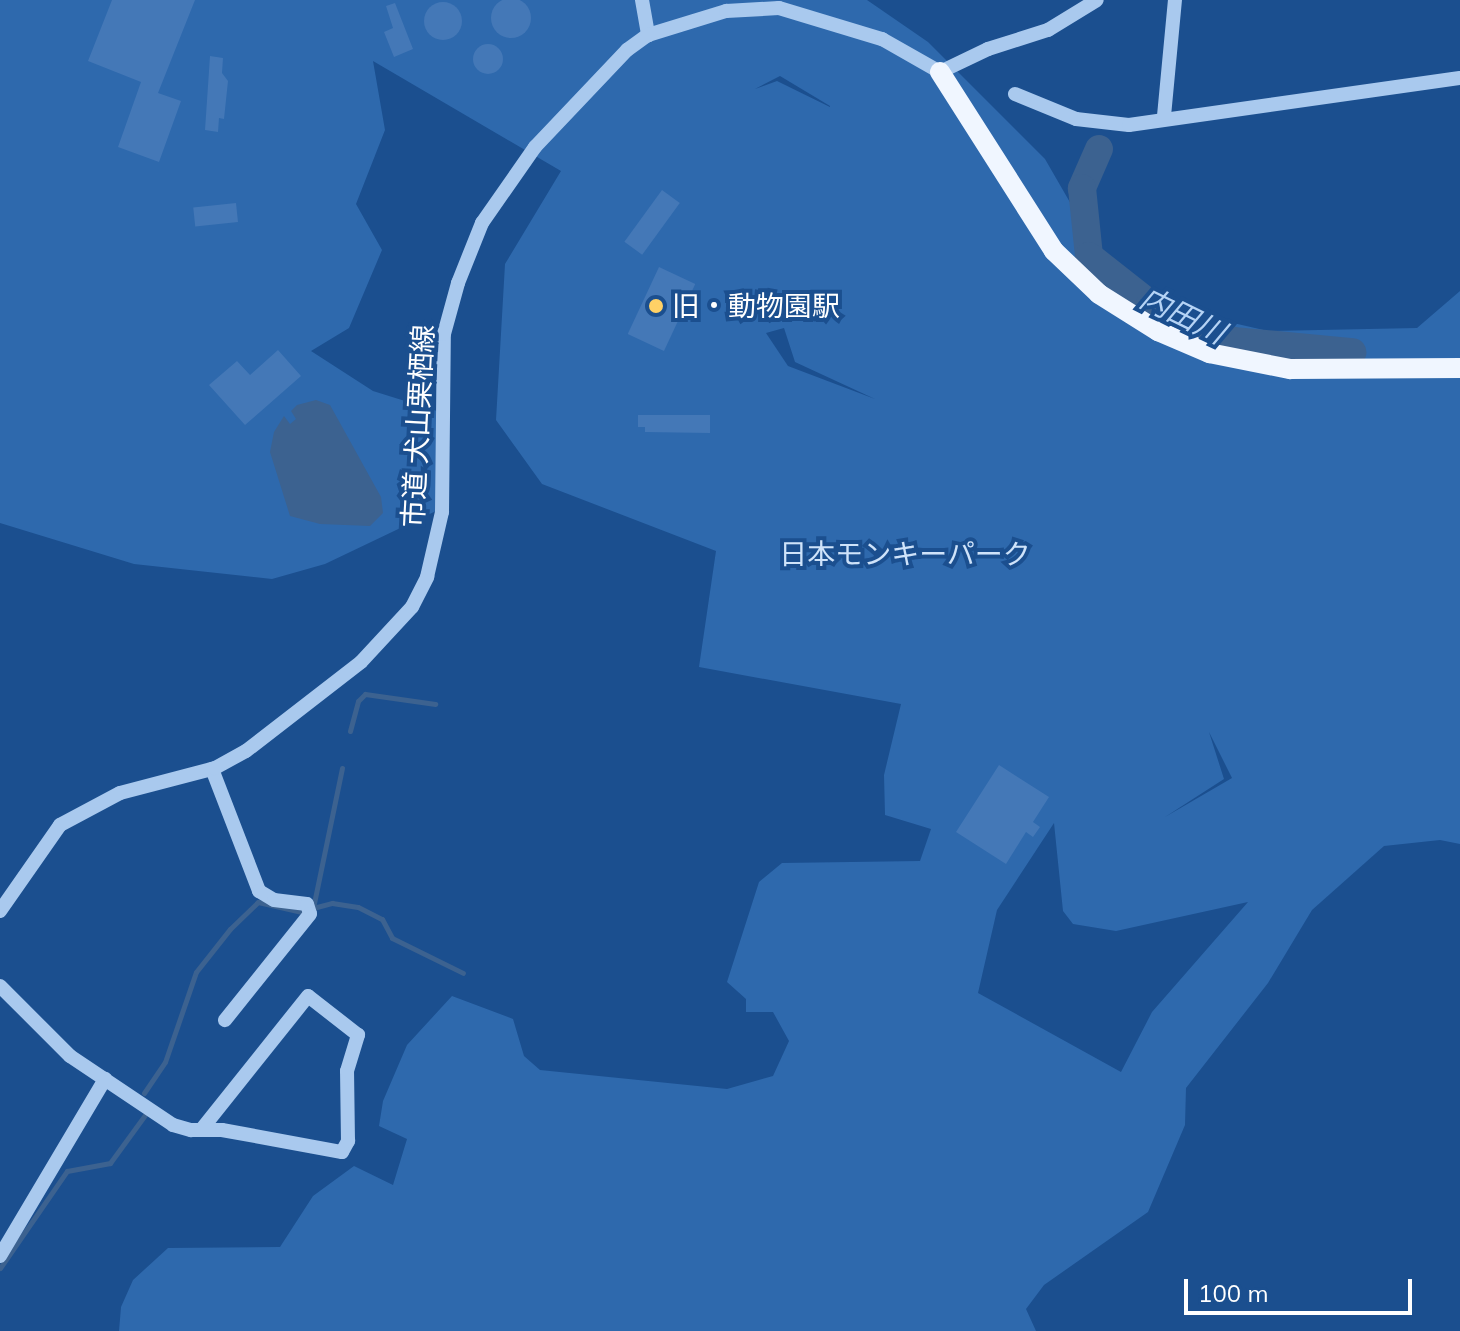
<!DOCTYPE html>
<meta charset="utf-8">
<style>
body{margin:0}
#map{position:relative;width:1460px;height:1331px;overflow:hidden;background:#1b4f8f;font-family:Mulish,"Noto Sans JP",sans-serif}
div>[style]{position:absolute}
.green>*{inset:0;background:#2e69ad}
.water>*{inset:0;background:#3c6290}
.stream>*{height:5px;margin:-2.5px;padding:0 2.5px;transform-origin:2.5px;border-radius:2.5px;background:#3c6290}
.river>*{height:28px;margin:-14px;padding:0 14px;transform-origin:14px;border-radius:14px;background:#3c6290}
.building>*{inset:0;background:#4478b7;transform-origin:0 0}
.round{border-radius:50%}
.minor>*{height:14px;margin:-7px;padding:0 7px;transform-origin:7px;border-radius:7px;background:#a9c9ee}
.major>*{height:20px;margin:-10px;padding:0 10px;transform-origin:10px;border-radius:10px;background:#f0f6ff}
.dots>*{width:22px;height:22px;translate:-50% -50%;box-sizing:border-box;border:4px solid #1b4f8f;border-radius:50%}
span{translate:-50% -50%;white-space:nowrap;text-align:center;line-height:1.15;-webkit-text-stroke:8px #1b4f8f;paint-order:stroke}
.poi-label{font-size:28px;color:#fff}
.left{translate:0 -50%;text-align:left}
.street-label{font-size:28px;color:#fff}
.park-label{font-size:28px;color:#cfe3fa}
.water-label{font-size:30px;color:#b5d3f5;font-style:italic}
.scale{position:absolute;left:1184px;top:1279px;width:228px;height:36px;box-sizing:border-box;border:4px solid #fff;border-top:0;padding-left:10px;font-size:24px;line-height:28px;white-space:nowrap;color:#fff;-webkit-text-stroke:6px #1b4f8f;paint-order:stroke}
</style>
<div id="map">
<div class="green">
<i style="clip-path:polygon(evenodd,0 0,867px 0,928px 42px,1045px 159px,1109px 270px,1155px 305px,1268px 331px,1417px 328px,1460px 291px,1460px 844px,1440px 840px,1384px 846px,1312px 910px,1268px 983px,1186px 1088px,1185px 1125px,1148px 1212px,1044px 1285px,1026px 1309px,1036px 1331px,119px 1331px,121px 1307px,133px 1280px,168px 1248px,280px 1247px,313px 1196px,354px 1166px,393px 1185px,407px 1139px,379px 1126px,383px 1101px,407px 1045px,452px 996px,513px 1019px,524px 1056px,540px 1070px,727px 1089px,773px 1076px,789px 1041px,773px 1012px,746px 1012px,746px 999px,727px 982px,759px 882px,782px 863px,920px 861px,931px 829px,885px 815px,884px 775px,901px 704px,699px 667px,716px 551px,542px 484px,496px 420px,505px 264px,561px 171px,373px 61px,385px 130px,356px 204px,382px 250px,349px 328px,311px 351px,373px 391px,437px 411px,436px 511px,325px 564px,272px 579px,134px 564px,0 523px,0 0,780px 76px,830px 106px,830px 107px,777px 81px,755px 89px,780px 76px,0 0,784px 328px,795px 362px,875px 399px,788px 366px,766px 333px,784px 328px,0 0,1209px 732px,1232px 778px,1165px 817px,1224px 779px,1209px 732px,0 0,1054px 823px,1063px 911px,1073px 924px,1116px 931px,1248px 902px,1152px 1012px,1121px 1072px,978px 993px,997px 910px,1054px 823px)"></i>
</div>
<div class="water">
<i style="clip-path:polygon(316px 400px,330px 405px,381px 497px,383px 513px,370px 526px,320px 524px,290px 516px,270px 452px,274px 432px,284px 416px,290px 424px,296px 419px,291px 411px,297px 405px)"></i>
</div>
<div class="stream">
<i style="left:350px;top:731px;width:31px;rotate:-75deg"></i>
<i style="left:358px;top:701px;width:10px;rotate:-45deg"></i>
<i style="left:365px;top:694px;width:71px;rotate:8.1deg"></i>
<i style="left:342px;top:768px;width:143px;rotate:101.7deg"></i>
<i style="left:313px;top:908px;width:20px;rotate:-15deg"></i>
<i style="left:332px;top:903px;width:26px;rotate:9deg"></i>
<i style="left:358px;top:907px;width:27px;rotate:27deg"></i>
<i style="left:382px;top:919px;width:21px;rotate:62deg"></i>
<i style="left:392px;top:938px;width:79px;rotate:26.2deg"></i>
<i style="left:144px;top:1093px;width:37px;rotate:-56deg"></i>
<i style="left:165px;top:1062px;width:95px;rotate:-71deg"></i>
<i style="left:196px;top:972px;width:55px;rotate:-51.7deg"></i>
<i style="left:230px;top:929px;width:39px;rotate:-44deg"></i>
<i style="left:258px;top:902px;width:45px;rotate:12.8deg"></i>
<i style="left:0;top:1268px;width:118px;rotate:-55.4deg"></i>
<i style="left:67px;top:1171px;width:44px;rotate:-10.5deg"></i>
<i style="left:110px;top:1163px;width:59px;rotate:-53.9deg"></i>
</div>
<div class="river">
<i style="left:1099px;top:149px;width:43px;rotate:113.6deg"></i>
<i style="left:1082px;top:188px;width:68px;rotate:84.1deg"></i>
<i style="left:1089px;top:256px;width:78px;rotate:38.2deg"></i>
<i style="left:1150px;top:304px;width:91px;rotate:24deg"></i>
<i style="left:1233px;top:341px;width:120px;rotate:5.3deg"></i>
</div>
<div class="building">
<i class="round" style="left:491px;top:-2px;width:40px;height:40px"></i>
<i style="clip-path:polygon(112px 0,195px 0,158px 93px,181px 101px,159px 162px,118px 147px,141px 82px,88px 61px)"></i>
<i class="round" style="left:424px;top:2px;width:38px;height:38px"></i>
<i style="clip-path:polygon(395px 3px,413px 49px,394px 57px,384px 32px,393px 28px,386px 6px)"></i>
<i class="round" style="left:473px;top:44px;width:30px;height:30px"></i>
<i style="clip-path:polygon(210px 56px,223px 58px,222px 73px,228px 81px,224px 119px,219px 118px,218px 132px,205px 130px)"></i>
<i style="left:662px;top:190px;width:22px;height:64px;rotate:36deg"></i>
<i style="left:236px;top:203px;width:19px;height:43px;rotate:84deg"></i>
<i style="left:659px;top:267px;width:40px;height:74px;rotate:25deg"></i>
<i style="clip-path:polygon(278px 350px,301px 376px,245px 425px,209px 385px,237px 361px,250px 375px)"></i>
<i style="clip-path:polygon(638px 415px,710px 415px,710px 433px,645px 432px,645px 427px,638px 427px)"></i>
<i style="clip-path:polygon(999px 765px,1049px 797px,1033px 822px,1040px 827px,1033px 837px,1026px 832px,1006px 864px,956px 832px)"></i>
</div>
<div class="minor">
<i style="left:642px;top:0;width:36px;rotate:80deg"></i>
<i style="left:1015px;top:94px;width:66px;rotate:22.3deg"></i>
<i style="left:1076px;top:119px;width:53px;rotate:6.5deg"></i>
<i style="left:1129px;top:125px;width:334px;rotate:-8.1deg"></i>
<i style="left:1164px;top:116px;width:117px;rotate:-84.6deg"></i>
<i style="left:212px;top:769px;width:131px;rotate:68.9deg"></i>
<i style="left:259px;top:891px;width:17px;rotate:31deg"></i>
<i style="left:274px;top:900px;width:33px;rotate:7deg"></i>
<i style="left:307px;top:904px;width:10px;rotate:73deg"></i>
<i style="left:310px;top:914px;width:136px;rotate:128.7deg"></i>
<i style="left:0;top:911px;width:105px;rotate:-55.1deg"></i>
<i style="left:60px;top:825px;width:68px;rotate:-28.1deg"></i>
<i style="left:120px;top:793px;width:98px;rotate:-14.7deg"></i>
<i style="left:215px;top:768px;width:35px;rotate:-29deg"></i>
<i style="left:246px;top:751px;width:145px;rotate:-37.7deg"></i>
<i style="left:361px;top:662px;width:75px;rotate:-47.2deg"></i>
<i style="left:412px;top:607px;width:34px;rotate:-63deg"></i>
<i style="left:427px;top:577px;width:67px;rotate:-77deg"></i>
<i style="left:442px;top:512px;width:178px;rotate:-89.4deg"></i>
<i style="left:444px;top:334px;width:53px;rotate:-74.6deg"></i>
<i style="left:458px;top:283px;width:65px;rotate:-68.2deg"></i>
<i style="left:482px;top:223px;width:93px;rotate:-55.1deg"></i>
<i style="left:535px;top:147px;width:134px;rotate:-46.5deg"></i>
<i style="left:627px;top:50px;width:26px;rotate:-36deg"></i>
<i style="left:648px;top:35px;width:82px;rotate:-17.1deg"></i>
<i style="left:726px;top:11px;width:53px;rotate:-3.2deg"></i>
<i style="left:779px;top:8px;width:108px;rotate:16.8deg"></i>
<i style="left:882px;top:39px;width:67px;rotate:29.6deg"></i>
<i style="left:940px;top:72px;width:53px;rotate:-25.6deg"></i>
<i style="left:988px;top:49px;width:63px;rotate:-17.6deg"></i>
<i style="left:1048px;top:30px;width:57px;rotate:-31.5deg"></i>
<i style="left:0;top:986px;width:99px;rotate:45deg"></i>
<i style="left:70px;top:1056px;width:124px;rotate:33.8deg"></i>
<i style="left:173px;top:1125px;width:19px;rotate:16deg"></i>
<i style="left:191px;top:1130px;width:31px"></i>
<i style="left:222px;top:1130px;width:122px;rotate:10.4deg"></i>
<i style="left:342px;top:1152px;width:13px;rotate:-61deg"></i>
<i style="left:348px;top:1141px;width:70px;rotate:-90.8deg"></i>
<i style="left:347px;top:1071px;width:38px;rotate:-73deg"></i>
<i style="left:358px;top:1035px;width:63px;rotate:-142deg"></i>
<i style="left:308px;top:996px;width:171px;rotate:128.6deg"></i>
<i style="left:0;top:1256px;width:206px;rotate:-59.3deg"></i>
</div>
<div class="major">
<i style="left:940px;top:72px;width:212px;rotate:57.5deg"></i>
<i style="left:1054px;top:251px;width:62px;rotate:43.7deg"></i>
<i style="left:1099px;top:294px;width:70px;rotate:32.1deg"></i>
<i style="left:1158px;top:331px;width:56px;rotate:23.3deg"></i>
<i style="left:1209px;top:353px;width:83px;rotate:11.2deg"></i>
<i style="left:1290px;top:369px;width:170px;rotate:-0.3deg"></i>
</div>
<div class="dots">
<i style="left:656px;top:306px;background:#ffd166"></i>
</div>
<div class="poi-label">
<span class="left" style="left:672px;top:306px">旧・動物園駅</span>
</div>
<div class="street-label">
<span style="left:418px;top:426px;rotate:-87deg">市道 犬山栗栖線</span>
</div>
<div class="park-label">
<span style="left:905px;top:554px">日本モンキーパーク</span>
</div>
<div class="water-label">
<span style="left:1183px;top:315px;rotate:26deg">内田川</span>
</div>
<div class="scale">100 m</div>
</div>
